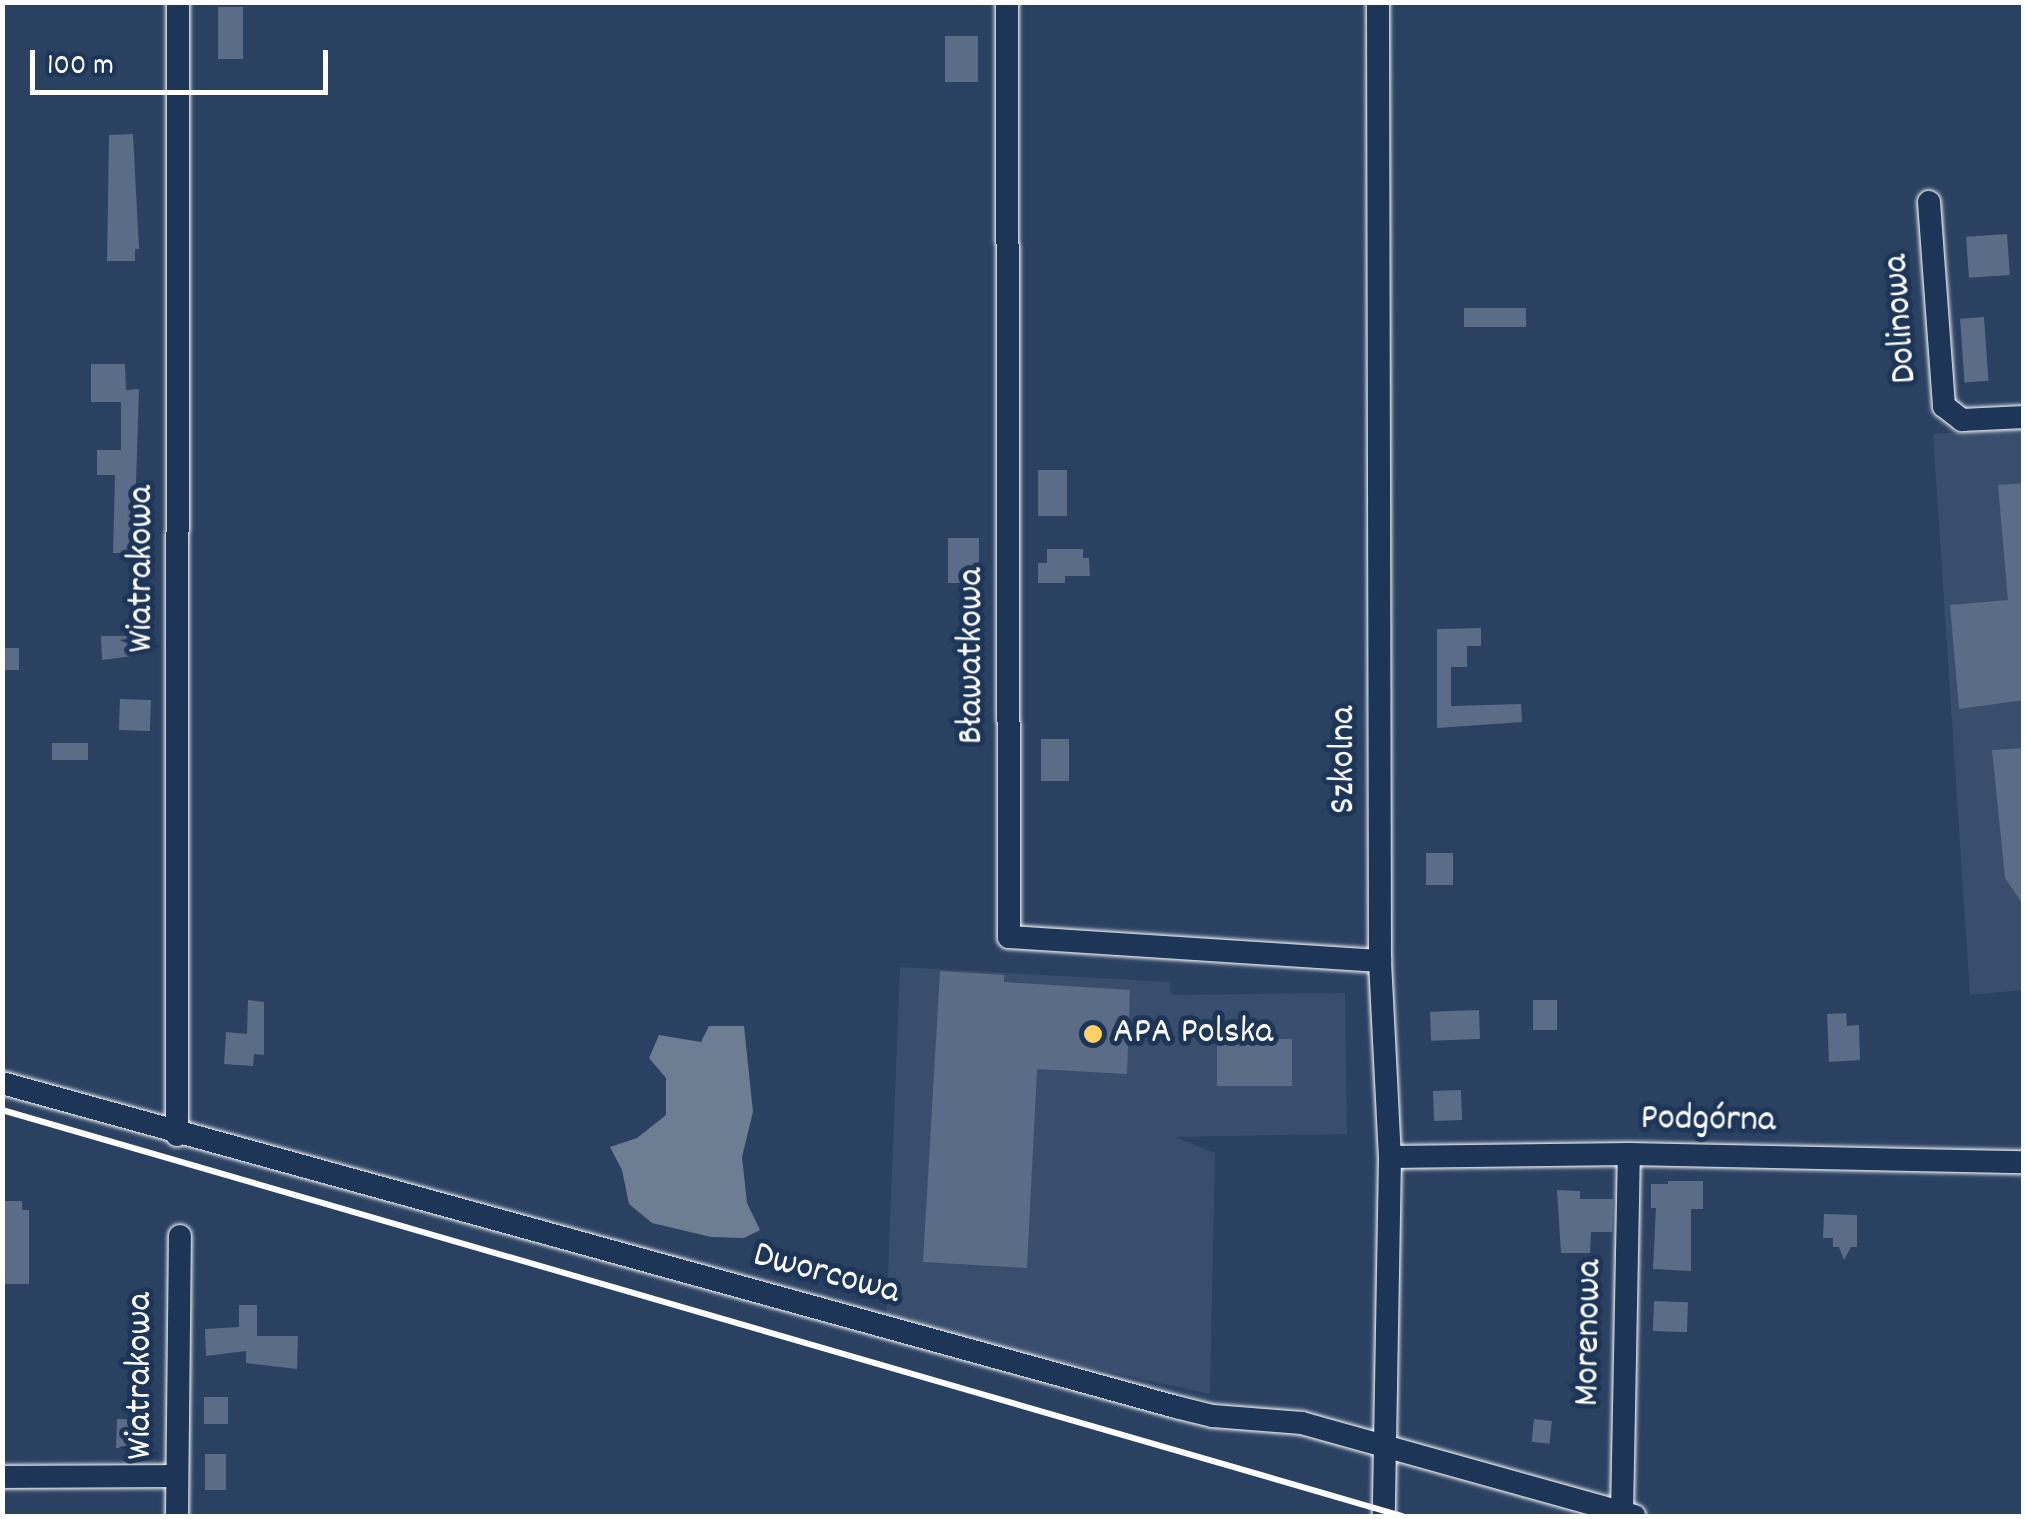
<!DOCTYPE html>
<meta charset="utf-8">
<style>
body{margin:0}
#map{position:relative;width:2026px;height:1519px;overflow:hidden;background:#2a4161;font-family:Dekko,sans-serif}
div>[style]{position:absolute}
.built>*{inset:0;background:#394e6c}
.water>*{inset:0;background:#6d7d92}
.building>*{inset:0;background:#5b6c86;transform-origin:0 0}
.roads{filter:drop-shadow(0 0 2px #fff) drop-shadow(0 0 2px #fff)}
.street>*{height:22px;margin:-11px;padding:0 11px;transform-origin:11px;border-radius:11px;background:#1d3557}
.rail>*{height:6px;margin:-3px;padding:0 3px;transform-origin:3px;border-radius:3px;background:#fff}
.dots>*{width:28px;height:28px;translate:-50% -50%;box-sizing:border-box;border:5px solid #1d3557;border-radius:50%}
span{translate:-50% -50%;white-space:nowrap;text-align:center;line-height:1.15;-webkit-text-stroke:10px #1d3557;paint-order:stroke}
.street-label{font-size:38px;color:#fff}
.poi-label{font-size:38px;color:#fff}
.left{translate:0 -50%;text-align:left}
.frame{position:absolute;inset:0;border:5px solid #fff;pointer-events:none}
.scale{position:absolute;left:30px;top:50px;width:298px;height:45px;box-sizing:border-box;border:5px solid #fff;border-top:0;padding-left:12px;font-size:30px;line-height:35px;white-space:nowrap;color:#fff;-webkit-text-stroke:8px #1d3557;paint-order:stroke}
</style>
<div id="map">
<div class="built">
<i style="clip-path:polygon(2023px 429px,2023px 990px,1970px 995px,1933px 434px)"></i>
<i style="clip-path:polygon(900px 967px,1170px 982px,1171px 995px,1345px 993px,1347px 1134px,1175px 1137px,1215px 1153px,1210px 1394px,886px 1323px)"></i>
</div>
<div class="water">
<i style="clip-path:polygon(709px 1026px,744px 1026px,753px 1112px,742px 1157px,747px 1203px,760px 1230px,744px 1238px,711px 1237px,652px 1223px,629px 1204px,622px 1170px,610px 1147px,637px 1138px,666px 1115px,666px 1078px,649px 1058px,659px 1035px,701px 1042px)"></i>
</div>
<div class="building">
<i style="left:218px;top:7px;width:25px;height:52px"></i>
<i style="left:945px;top:36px;width:33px;height:46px"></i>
<i style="clip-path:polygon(133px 134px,139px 249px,135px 249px,135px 261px,107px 261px,109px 135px)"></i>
<i style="left:2007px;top:234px;width:41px;height:41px;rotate:86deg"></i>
<i style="left:1464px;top:308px;width:62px;height:19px"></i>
<i style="left:1984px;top:317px;width:64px;height:24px;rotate:86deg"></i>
<i style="clip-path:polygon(91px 364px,125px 364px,126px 390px,139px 389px,135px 515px,140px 515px,140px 553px,113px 553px,115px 475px,97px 475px,97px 450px,121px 450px,121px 402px,91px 402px)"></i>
<i style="left:1038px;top:470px;width:29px;height:46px"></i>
<i style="clip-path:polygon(2024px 483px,2024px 700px,1959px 709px,1950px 605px,2008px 600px,1998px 485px)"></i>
<i style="left:948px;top:538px;width:31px;height:45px"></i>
<i style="clip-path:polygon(1047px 549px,1083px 549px,1083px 558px,1089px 558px,1090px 576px,1065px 576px,1065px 583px,1038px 583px,1038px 563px,1047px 563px)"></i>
<i style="clip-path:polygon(1481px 628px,1481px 646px,1467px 646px,1467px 667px,1451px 667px,1451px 706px,1521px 704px,1522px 722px,1437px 728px,1437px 629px)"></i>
<i style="clip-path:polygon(101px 636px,140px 636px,141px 655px,102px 660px)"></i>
<i style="left:2px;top:648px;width:17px;height:22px"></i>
<i style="left:120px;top:699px;width:31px;height:31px;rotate:2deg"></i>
<i style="left:1041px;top:739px;width:28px;height:42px"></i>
<i style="left:52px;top:743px;width:36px;height:17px"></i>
<i style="clip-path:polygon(2024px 748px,2024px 906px,2005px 878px,1992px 750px)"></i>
<i style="left:1426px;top:853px;width:27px;height:32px"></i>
<i style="clip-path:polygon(940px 971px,1004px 975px,1004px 982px,1130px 990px,1127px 1074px,1037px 1069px,1027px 1268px,923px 1262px)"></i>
<i style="clip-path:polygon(248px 1000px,264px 1002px,264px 1055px,254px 1054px,253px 1066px,224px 1064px,226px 1032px,247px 1034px)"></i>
<i style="left:1557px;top:1000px;width:30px;height:24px;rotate:90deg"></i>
<i style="left:1479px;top:1010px;width:29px;height:49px;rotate:88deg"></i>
<i style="clip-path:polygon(1846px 1013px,1847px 1026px,1859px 1025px,1860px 1060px,1829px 1062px,1827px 1014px)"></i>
<i style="left:1217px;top:1039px;width:75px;height:47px"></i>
<i style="left:1461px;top:1090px;width:30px;height:28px;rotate:88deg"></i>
<i style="clip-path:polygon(1668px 1181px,1703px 1181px,1703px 1209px,1691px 1209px,1691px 1271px,1653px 1269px,1656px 1208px,1651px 1208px,1651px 1184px,1668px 1184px)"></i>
<i style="clip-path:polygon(1557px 1190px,1580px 1191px,1580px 1199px,1613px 1199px,1612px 1232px,1591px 1232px,1590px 1253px,1561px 1253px)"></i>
<i style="clip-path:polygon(2px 1201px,22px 1201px,22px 1210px,29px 1210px,29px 1284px,2px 1284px)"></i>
<i style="clip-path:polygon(1824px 1214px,1857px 1215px,1857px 1247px,1851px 1247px,1844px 1260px,1839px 1247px,1833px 1247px,1833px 1238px,1823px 1238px)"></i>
<i style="left:1654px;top:1301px;width:34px;height:30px;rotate:2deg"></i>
<i style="clip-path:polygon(239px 1305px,257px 1305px,257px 1336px,298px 1336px,297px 1369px,246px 1363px,246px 1351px,206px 1356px,205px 1329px,239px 1327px)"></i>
<i style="left:204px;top:1397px;width:24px;height:27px"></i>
<i style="left:117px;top:1419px;width:28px;height:29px;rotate:2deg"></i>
<i style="left:1534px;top:1419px;width:18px;height:23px;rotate:6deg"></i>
<i style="left:205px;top:1454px;width:21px;height:36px"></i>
</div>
<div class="roads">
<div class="street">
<i style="left:1007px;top:2px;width:935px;rotate:89.88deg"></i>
<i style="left:1009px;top:937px;width:372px;rotate:3.7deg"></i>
<i style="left:1378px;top:2px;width:959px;rotate:89.88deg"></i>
<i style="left:1380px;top:961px;width:196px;rotate:87.1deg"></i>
<i style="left:1390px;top:1157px;width:359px;rotate:91deg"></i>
<i style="left:1929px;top:202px;width:205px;rotate:85.8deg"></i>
<i style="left:1944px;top:406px;width:23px;rotate:38deg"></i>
<i style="left:1962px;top:420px;width:62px;rotate:-2.8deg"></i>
<i style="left:2px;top:1083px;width:1218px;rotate:15.43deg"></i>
<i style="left:1176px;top:1407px;width:38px;rotate:14deg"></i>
<i style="left:1213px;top:1416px;width:89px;rotate:4.5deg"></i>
<i style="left:1302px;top:1423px;width:345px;rotate:15.6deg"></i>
<i style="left:177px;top:1135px;width:1133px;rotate:-89.95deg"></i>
<i style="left:1390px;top:1157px;width:239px;rotate:-0.7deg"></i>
<i style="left:1629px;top:1154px;width:395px;rotate:1.2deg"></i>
<i style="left:2px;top:1477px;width:175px;rotate:-0.3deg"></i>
<i style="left:1622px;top:1513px;width:359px;rotate:-88.9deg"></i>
<i style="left:177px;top:1516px;width:280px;rotate:-89.4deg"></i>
</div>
</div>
<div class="rail">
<i style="left:2px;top:1110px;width:1458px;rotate:16.17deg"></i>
</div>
<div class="dots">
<i style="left:1093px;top:1034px;background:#ffd166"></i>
</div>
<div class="street-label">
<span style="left:1902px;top:319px;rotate:-94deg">Dolinowa</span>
<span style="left:143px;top:569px;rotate:-90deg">Wiatrakowa</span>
<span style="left:973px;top:656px;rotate:-90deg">Bławatkowa</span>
<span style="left:1345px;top:760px;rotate:-90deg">Szkolna</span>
<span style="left:1708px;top:1121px;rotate:1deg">Podgórna</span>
<span style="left:826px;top:1275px;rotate:15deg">Dworcowa</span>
<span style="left:1590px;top:1333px;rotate:-89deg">Morenowa</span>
<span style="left:142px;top:1376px;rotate:-90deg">Wiatrakowa</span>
</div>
<div class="poi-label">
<span class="left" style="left:1113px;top:1034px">APA Polska</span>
</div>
<div class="frame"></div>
<div class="scale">100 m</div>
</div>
